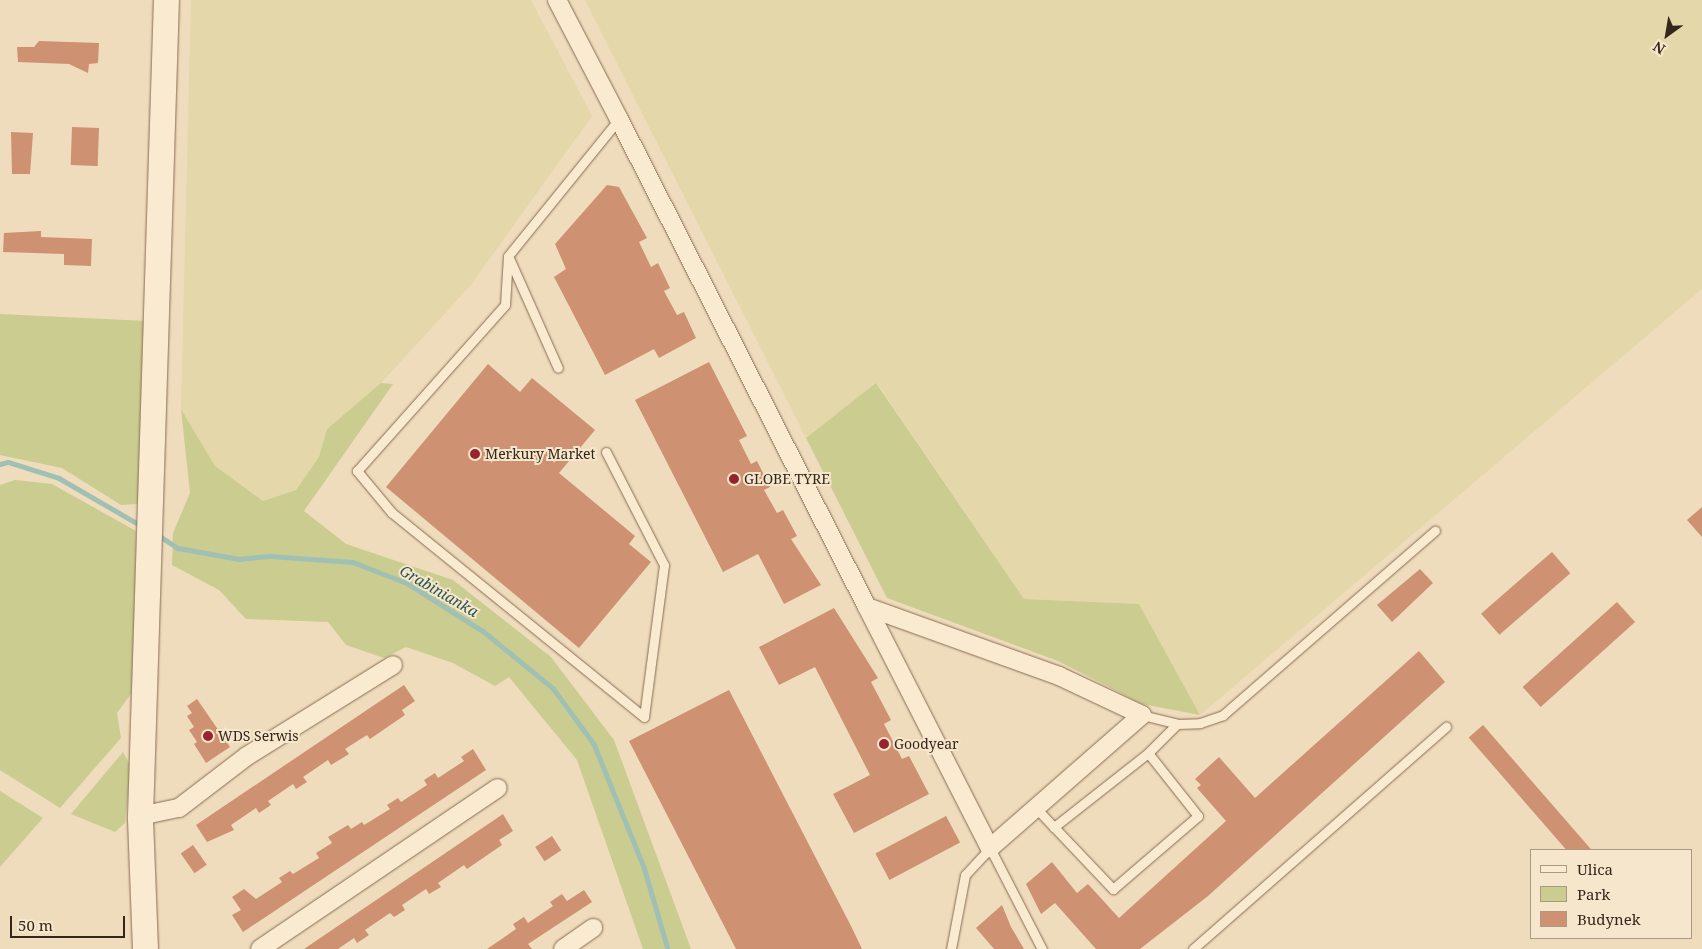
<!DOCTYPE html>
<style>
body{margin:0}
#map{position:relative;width:1702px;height:949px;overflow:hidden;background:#efdcbc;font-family:"Noto Serif",serif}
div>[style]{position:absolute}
.farmland>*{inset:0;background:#e4d7a9}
.green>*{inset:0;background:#cacc90}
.stream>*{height:4.5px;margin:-2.25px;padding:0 2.25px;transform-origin:2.25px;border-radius:2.25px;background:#a0c0b4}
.building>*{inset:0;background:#ce9171;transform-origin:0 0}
.roads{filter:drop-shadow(0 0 1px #866c55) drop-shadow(0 0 1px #866c55)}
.lane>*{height:9px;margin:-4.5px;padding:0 4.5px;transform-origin:4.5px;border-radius:4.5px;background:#faeacf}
.street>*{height:18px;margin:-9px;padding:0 9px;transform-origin:9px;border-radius:9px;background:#faeacf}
.secondary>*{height:25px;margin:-12.5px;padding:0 12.5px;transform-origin:12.5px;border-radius:12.5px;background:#faeacf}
.dots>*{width:14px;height:14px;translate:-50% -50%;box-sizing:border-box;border:2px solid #f6e7cc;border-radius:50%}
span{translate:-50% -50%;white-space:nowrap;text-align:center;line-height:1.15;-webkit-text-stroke:4px #f6e7cc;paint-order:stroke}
.poi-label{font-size:14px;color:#35261b}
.left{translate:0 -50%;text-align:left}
.water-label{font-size:15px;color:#295650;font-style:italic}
.legend{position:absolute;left:1530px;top:849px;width:162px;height:90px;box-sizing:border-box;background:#f6e7cc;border:1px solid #a99a85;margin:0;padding:6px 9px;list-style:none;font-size:15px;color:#35261b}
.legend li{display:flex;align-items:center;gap:10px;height:25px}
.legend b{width:25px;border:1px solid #a99a85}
.north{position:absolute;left:1642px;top:10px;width:50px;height:50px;-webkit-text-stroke:4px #f6e7cc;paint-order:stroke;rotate:212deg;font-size:14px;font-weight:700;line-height:20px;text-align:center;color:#35261b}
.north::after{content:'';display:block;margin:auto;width:18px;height:22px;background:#35261b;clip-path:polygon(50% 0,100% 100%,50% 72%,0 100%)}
.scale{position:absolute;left:10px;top:916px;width:115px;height:22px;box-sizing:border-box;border:2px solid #35261b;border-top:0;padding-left:6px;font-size:15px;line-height:18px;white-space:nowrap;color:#35261b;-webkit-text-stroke:4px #f6e7cc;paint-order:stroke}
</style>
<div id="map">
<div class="farmland">
<i style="clip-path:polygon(191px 0,531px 0,592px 116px,471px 285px,381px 383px,327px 429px,319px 457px,296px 490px,263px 501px,215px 466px,181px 409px)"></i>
<i style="clip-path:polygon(585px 0,1702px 0,1702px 289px,1200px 715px,1139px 604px,1024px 599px,877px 383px,806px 438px)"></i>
</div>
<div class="green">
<i style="clip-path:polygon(0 314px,146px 321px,138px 504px,121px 505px,62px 468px,0 455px)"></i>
<i style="clip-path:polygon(381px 383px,393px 384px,304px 511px,346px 544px,453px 580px,551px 657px,614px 740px,691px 949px,643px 949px,577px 760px,509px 677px,495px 686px,453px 663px,406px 647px,384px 658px,346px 645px,328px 622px,246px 619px,219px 590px,172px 565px,173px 533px,190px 493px,181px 409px,215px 466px,263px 501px,296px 490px,319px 457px,327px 429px)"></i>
<i style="clip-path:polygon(876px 383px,1024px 599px,1139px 604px,1200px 715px,1142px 704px,1058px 661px,887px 598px,806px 438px)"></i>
<i style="clip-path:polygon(15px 480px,52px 484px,136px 531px,133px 691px,117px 713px,121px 738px,60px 808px,0 770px,0 485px)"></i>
<i style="clip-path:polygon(123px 752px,131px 767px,125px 823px,115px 832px,71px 814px)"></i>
<i style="clip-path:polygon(0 791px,43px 818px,0 867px)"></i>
</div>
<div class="stream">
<i style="left:0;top:464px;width:8px;rotate:-14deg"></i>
<i style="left:8px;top:462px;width:53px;rotate:17.4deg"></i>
<i style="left:59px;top:478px;width:94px;rotate:30.1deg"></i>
<i style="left:158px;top:535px;width:24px;rotate:33deg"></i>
<i style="left:178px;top:548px;width:62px;rotate:10.2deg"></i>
<i style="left:239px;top:559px;width:31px;rotate:-6deg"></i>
<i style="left:270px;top:556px;width:83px;rotate:4.1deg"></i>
<i style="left:353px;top:562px;width:58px;rotate:21.3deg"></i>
<i style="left:407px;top:583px;width:90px;rotate:32.3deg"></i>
<i style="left:483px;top:631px;width:90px;rotate:39.2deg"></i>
<i style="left:553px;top:688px;width:69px;rotate:53.8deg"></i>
<i style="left:594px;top:744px;width:133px;rotate:67.9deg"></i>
<i style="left:644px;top:867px;width:85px;rotate:73.7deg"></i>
</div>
<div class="building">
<i style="clip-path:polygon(39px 41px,99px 43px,98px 63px,89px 64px,88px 73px,69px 64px,18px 62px,17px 47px,34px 47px)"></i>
<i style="left:72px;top:127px;width:27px;height:38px;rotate:2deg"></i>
<i style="clip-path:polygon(11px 132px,33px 133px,30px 174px,12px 174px)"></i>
<i style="clip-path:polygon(607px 185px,619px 187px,647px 238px,639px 242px,651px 267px,658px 263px,670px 288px,664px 291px,677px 315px,684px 312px,696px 338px,659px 358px,654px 349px,605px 375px,554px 277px,566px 269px,555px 244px)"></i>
<i style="clip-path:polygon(41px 231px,41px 237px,92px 239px,91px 266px,64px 265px,64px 254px,3px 252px,4px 233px)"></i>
<i style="clip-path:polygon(709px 362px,747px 436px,739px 440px,751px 464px,757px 461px,770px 487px,764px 490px,777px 513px,783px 510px,797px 536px,791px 539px,821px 585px,784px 604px,758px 554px,723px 572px,635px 400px)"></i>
<i style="clip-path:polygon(488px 364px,520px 392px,532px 378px,595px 430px,559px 473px,635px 536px,629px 544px,651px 562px,579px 648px,386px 487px)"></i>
<i style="clip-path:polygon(1702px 507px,1702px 537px,1687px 520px)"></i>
<i style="left:1552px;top:552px;width:28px;height:94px;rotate:49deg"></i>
<i style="clip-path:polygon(1420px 569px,1433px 583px,1392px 622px,1377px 605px)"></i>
<i style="left:1617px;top:602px;width:27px;height:127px;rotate:48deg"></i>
<i style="clip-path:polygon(834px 608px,878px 678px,871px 682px,891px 720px,884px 724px,902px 759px,909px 756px,929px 794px,854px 833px,833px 794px,870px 775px,815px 667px,779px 685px,759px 647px)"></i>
<i style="clip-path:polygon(1419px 651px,1445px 682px,1208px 896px,1140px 949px,1096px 949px,1055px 903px,1041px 914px,1026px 884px,1052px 862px,1077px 893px,1088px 884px,1119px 918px,1226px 821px,1197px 788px,1201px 785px,1195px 779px,1219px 757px,1255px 798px)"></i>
<i style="clip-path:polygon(404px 685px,415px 701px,402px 710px,405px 715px,370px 739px,367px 735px,345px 749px,349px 754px,331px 765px,328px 760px,303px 777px,307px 782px,296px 789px,293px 784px,268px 801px,271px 805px,259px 813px,256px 808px,231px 825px,234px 830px,207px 842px,196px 825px)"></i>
<i style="clip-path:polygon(729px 690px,851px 926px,862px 949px,736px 949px,629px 741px)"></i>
<i style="clip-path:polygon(197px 699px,230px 747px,206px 763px,194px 744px,197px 742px,189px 730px,194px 727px,187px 716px,192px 713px,187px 706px)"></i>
<i style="left:1483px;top:725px;width:167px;height:19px;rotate:49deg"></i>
<i style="clip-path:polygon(473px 749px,486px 770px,243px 932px,232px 915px,241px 910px,232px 897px,244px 889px,256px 899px,282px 882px,279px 878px,290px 871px,293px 874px,319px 858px,316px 853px,332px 843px,328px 837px,348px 825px,351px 829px,362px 822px,364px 825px,390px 809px,387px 805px,398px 798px,401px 802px,427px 785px,424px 780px,435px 773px,438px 778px,464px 761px,461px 757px)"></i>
<i style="clip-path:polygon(503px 814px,513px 831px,499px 840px,502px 845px,467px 869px,464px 865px,438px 883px,441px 887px,429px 894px,426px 889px,402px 905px,405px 910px,394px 917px,390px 913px,365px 930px,369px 935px,357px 943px,354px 938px,338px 949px,304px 949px)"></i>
<i style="left:946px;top:816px;width:30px;height:80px;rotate:62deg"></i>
<i style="left:552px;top:836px;width:17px;height:20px;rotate:57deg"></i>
<i style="left:193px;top:845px;width:24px;height:15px;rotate:55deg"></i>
<i style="clip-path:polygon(584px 890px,592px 902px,528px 944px,532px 949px,487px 949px,516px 929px,513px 924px,524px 917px,528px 923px,553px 906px,550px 902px,562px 894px,567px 901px)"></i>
<i style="clip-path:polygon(1002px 905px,1011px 927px,1024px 949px,994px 949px,976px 928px)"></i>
</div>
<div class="roads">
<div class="lane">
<i style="left:509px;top:258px;width:120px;rotate:66deg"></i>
<i style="left:606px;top:452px;width:127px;rotate:62.8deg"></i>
<i style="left:664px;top:565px;width:153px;rotate:97.5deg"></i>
<i style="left:644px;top:717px;width:324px;rotate:-141deg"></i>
<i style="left:392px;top:513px;width:55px;rotate:-129.8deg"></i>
<i style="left:357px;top:471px;width:222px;rotate:-48.3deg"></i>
<i style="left:505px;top:305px;width:49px;rotate:-86.5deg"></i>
<i style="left:508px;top:256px;width:176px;rotate:-51deg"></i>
<i style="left:1142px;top:715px;width:36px;rotate:14deg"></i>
<i style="left:1177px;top:724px;width:23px;rotate:-2deg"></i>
<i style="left:1200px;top:723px;width:24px;rotate:-19deg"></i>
<i style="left:1223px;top:715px;width:281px;rotate:-41deg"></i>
<i style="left:1148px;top:753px;width:41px;rotate:-45deg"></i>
<i style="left:1037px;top:809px;width:25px;rotate:47deg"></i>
<i style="left:1054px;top:827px;width:86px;rotate:46.4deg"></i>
<i style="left:1113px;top:889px;width:112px;rotate:-40.7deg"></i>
<i style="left:1198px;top:816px;width:80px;rotate:-128.4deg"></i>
<i style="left:1148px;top:753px;width:120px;rotate:141.8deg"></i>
<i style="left:951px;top:949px;width:75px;rotate:-79.3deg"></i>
<i style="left:965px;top:875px;width:37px;rotate:-47deg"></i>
<i style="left:990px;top:848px;width:114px;rotate:62.8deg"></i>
<i style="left:1193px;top:949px;width:337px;rotate:-41.3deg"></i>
</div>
<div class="street">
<i style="left:557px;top:0;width:134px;rotate:62.5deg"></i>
<i style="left:619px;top:119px;width:547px;rotate:63.06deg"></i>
<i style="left:867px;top:607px;width:271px;rotate:63deg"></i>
<i style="left:990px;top:848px;width:202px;rotate:-41.2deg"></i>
<i style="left:1142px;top:715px;width:92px;rotate:-154.8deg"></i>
<i style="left:1059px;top:676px;width:204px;rotate:-160.2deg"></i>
<i style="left:140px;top:816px;width:40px;rotate:-12deg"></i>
<i style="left:179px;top:808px;width:86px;rotate:-37.4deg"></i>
<i style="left:247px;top:756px;width:172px;rotate:-31.9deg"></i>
<i style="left:260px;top:949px;width:287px;rotate:-34.1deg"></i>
<i style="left:563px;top:949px;width:37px;rotate:-35deg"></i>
</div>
<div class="secondary">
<i style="left:145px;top:949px;width:133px;rotate:-92.2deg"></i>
<i style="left:140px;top:816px;width:816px;rotate:-88.18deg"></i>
</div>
</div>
<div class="dots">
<i style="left:475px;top:454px;background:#97242d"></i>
<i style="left:734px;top:479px;background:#97242d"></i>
<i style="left:208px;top:736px;background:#97242d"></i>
<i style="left:884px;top:744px;background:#97242d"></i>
</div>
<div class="poi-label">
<span class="left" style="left:485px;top:454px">Merkury Market</span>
<span class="left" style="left:744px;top:479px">GLOBE TYRE</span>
<span class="left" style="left:218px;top:736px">WDS Serwis</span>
<span class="left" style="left:894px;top:744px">Goodyear</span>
</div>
<div class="water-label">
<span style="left:439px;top:591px;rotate:30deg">Grabinianka</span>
</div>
<ul class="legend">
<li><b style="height:6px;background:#faeacf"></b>Ulica</li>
<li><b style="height:14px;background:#cacc90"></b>Park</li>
<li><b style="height:14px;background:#ce9171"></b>Budynek</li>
</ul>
<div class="north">N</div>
<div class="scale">50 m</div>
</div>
